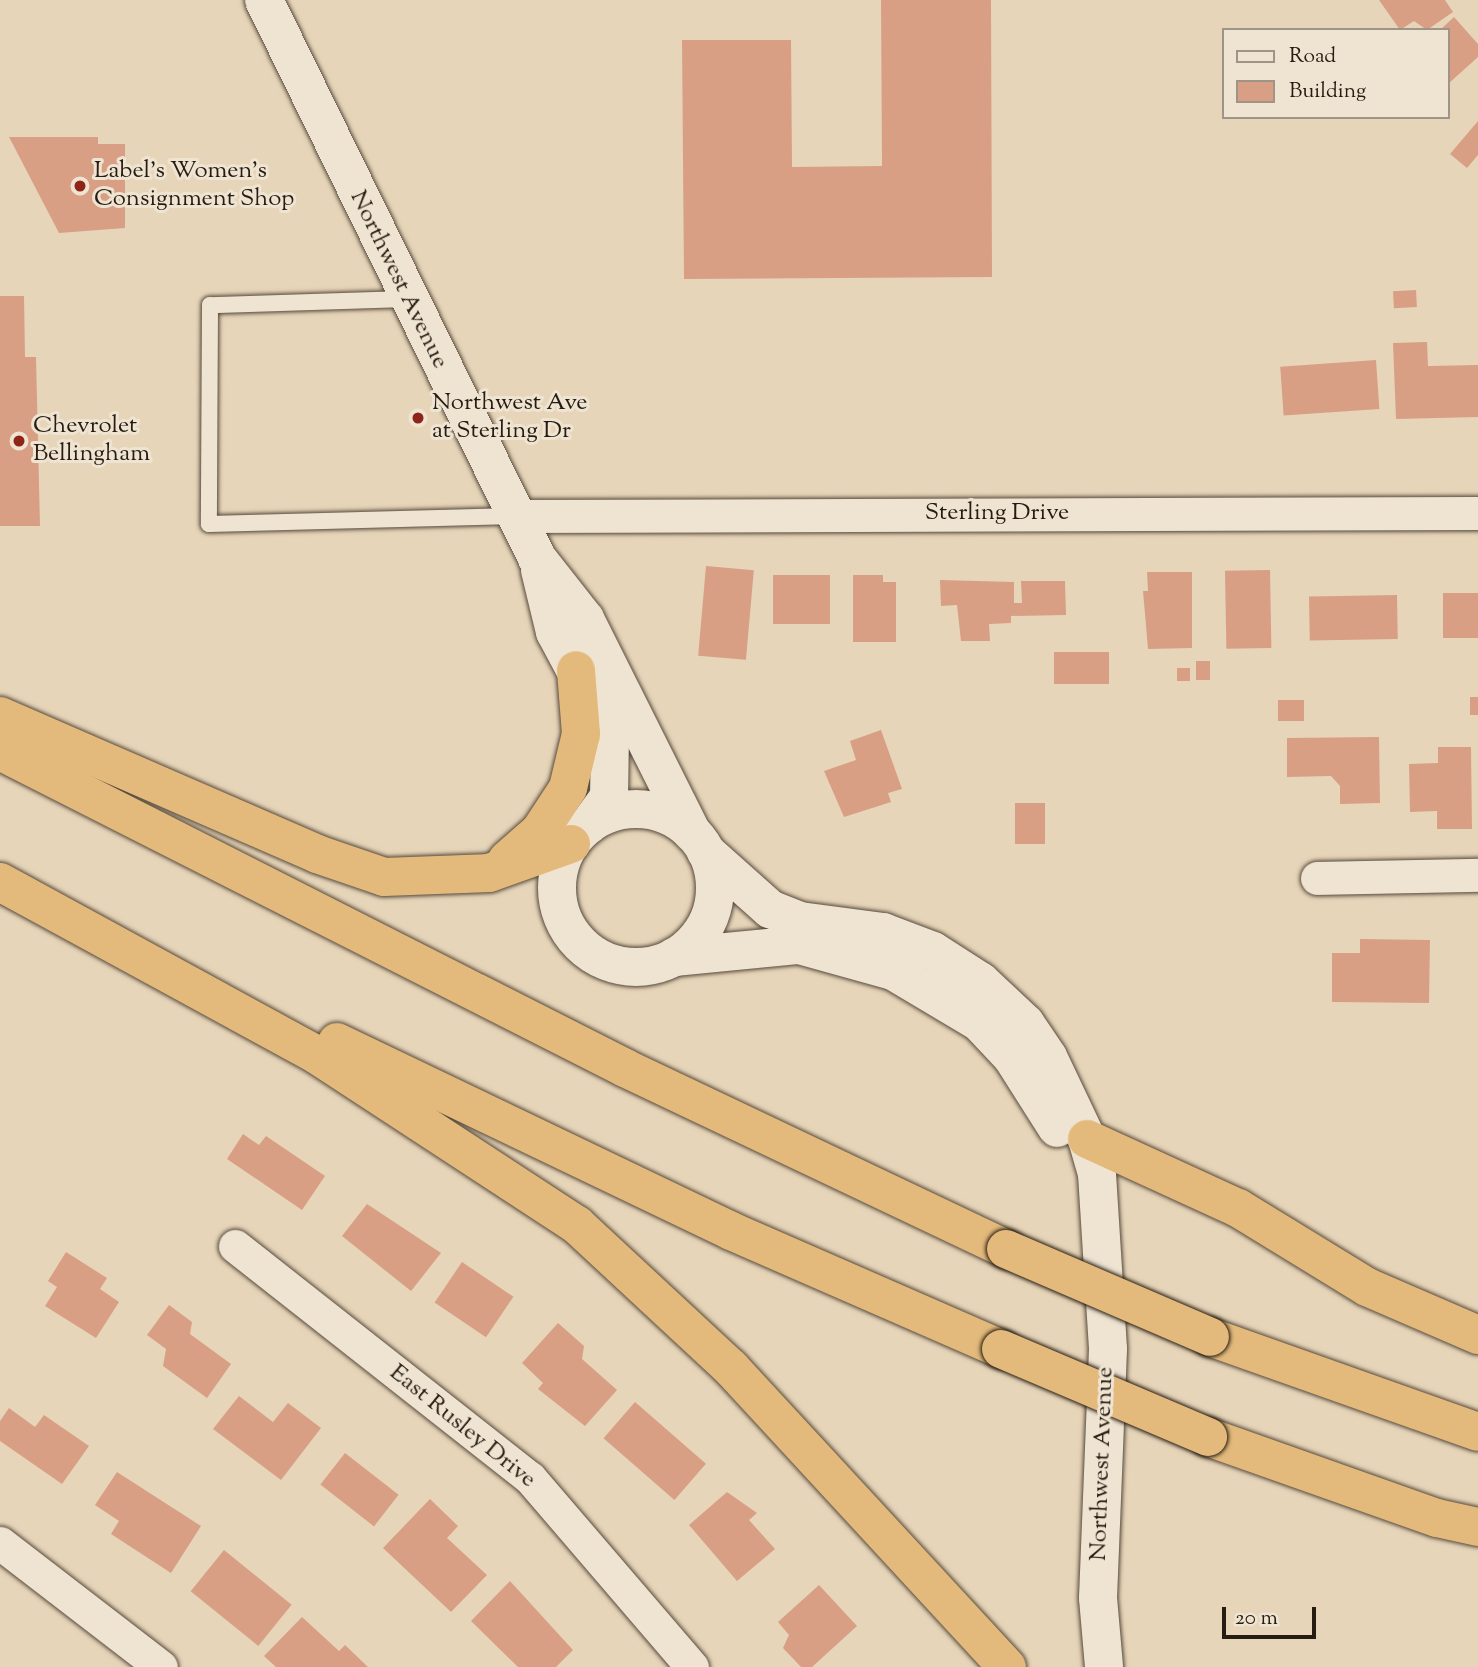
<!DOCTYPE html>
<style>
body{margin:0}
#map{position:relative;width:1478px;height:1667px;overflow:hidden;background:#e7d5b9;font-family:"Sorts Mill Goudy",serif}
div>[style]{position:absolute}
.building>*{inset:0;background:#d89f84;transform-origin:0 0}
.roads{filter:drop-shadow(0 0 2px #564a3b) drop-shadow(0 0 2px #564a3b)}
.lane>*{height:16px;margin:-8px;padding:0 8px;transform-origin:8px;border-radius:8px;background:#efe4d2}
.street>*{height:33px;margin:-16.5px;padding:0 16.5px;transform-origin:16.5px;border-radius:16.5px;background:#efe4d2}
.secondary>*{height:38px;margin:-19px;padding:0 19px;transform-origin:19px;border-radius:19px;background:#efe4d2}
.secondary>.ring{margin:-19px;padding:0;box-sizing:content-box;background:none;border:38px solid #efe4d2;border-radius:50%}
.highway>*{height:38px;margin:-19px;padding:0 19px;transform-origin:19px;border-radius:19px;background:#e4ba7c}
.bridges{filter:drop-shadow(0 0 2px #261c11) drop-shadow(0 0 2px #261c11)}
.highway-bridge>*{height:38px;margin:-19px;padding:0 19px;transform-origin:19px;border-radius:19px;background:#e4ba7c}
.dots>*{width:19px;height:19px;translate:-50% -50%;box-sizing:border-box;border:4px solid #efe4d2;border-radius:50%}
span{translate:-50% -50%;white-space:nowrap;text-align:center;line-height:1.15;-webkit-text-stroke:6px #efe4d2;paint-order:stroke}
.poi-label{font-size:24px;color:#261c11}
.left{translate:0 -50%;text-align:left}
.street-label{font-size:24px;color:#261c11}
.legend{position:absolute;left:1222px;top:28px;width:228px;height:91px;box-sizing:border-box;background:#efe4d2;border:2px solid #9f9485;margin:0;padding:9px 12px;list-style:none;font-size:21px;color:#261c11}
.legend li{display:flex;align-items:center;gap:14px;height:35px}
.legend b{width:35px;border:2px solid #9f9485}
.scale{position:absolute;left:1222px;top:1607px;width:94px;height:32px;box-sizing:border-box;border:4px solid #261c11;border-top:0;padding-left:9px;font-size:21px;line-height:24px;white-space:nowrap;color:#261c11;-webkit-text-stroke:5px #efe4d2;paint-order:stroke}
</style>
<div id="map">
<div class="building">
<i style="clip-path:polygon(881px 0,991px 0,992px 277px,684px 279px,682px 40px,791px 40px,792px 167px,882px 166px)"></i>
<i style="clip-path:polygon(1379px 0,1445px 0,1453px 12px,1427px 30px,1414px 21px,1400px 30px)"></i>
<i style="clip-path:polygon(1454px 17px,1478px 44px,1478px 57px,1448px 84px,1448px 30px,1440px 30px)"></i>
<i style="clip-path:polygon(1478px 121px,1478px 155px,1467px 168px,1450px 154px)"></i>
<i style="clip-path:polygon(9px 137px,98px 137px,98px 144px,125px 144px,125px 228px,59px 233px)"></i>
<i style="left:1416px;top:290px;width:17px;height:23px;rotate:87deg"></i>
<i style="clip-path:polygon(0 296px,24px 296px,25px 357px,36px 357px,40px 526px,0 526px)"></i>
<i style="clip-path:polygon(1427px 342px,1428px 366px,1478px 365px,1478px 417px,1396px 419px,1393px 343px)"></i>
<i style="left:1376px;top:360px;width:49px;height:96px;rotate:86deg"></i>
<i style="left:706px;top:566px;width:48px;height:90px;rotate:5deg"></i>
<i style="left:1270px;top:570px;width:78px;height:45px;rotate:89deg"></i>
<i style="clip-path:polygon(1147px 572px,1192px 572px,1192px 648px,1148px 649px,1143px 591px,1148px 591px)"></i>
<i style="left:773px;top:575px;width:57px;height:49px"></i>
<i style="clip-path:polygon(853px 575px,883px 575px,883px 582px,896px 582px,896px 642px,853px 642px)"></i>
<i style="clip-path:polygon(940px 580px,1014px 582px,1014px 603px,1022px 603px,1021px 581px,1065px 581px,1066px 615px,1011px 616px,1011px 623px,989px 624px,990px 641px,961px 641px,957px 605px,941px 606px)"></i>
<i style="left:1478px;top:593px;width:45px;height:35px;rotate:90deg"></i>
<i style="left:1397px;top:595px;width:44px;height:88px;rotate:89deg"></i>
<i style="left:1054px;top:652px;width:55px;height:32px"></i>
<i style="left:1196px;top:661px;width:14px;height:19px"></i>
<i style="left:1177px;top:668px;width:13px;height:13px"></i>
<i style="left:1470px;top:697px;width:8px;height:18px"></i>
<i style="left:1278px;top:700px;width:26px;height:21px"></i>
<i style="clip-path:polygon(881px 730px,902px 789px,888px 793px,891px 802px,844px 817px,824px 771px,856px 760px,850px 741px)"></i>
<i style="clip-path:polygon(1379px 737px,1380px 803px,1340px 804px,1340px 786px,1331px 776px,1287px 777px,1287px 738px)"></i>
<i style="clip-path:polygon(1438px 747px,1471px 747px,1472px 829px,1437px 829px,1437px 811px,1410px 812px,1409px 764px,1438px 763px)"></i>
<i style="left:1015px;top:803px;width:30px;height:41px"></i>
<i style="clip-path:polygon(1360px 939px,1430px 940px,1429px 1003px,1332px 1002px,1332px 953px,1360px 953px)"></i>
<i style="clip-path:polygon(243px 1134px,259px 1145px,266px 1136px,325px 1176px,302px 1210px,227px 1159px)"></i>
<i style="clip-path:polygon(367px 1204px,441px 1253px,411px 1291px,342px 1236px)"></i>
<i style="clip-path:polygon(66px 1252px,107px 1278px,100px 1289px,119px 1302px,96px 1338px,45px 1306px,57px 1287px,48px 1281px)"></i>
<i style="left:462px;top:1262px;width:62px;height:49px;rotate:34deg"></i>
<i style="clip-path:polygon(169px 1305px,192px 1322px,190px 1334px,231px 1364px,207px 1398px,163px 1366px,166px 1349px,147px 1335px)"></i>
<i style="clip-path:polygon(558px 1323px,584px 1346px,582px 1359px,617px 1390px,585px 1426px,538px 1389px,543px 1383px,522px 1363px)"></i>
<i style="clip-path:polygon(239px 1396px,273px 1422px,288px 1403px,321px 1428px,281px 1480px,213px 1429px)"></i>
<i style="left:635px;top:1402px;width:94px;height:48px;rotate:41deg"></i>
<i style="clip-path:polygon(9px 1408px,35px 1427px,44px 1415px,89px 1446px,62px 1484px,0 1441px,0 1421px)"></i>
<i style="left:345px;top:1453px;width:68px;height:40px;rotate:38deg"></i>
<i style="clip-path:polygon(117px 1472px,201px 1526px,171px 1573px,111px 1534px,119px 1521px,95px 1505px)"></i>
<i style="clip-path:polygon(727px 1492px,757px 1513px,749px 1520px,775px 1549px,737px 1581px,689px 1525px)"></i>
<i style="clip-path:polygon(430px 1499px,458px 1526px,447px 1538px,487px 1575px,451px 1612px,383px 1548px)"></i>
<i style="left:224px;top:1550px;width:87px;height:53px;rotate:39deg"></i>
<i style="clip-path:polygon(510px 1581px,573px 1650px,556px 1667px,518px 1667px,471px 1621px)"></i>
<i style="clip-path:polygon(819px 1585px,857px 1626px,812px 1667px,801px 1667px,783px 1648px,789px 1635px,778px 1622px)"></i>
<i style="clip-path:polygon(302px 1617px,339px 1651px,345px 1645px,368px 1667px,276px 1667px,264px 1656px)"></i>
</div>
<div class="roads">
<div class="lane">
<i style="left:406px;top:299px;width:196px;rotate:178.2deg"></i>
<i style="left:210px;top:305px;width:219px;rotate:90.3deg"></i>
<i style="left:209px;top:524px;width:306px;rotate:-1.5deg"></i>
</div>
<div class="street">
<i style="left:515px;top:516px;width:963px;rotate:-0.18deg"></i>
<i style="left:1317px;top:878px;width:161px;rotate:-1.1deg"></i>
<i style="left:235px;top:1246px;width:375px;rotate:38.2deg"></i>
<i style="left:530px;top:1478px;width:249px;rotate:49.4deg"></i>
<i style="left:0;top:1543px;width:203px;rotate:37.6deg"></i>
</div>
<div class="secondary">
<i style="left:264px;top:0;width:621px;rotate:63.93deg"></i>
<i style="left:537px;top:558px;width:78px;rotate:51.8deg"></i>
<i style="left:585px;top:619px;width:239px;rotate:63.4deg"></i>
<i style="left:540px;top:570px;width:64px;rotate:76.4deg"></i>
<i style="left:555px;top:632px;width:117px;rotate:61.9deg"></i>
<i style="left:610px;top:735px;width:62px;rotate:90.9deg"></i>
<i style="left:609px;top:797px;width:34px;rotate:126deg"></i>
<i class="ring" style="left:557px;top:809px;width:120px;height:120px"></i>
<i style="left:706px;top:852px;width:86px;rotate:41.7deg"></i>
<i style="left:770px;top:909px;width:32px;rotate:22deg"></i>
<i style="left:800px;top:921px;width:84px;rotate:7.5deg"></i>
<i style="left:883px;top:932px;width:53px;rotate:20.8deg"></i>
<i style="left:933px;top:951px;width:56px;rotate:32.6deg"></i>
<i style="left:980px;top:981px;width:62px;rotate:43deg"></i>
<i style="left:1025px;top:1023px;width:41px;rotate:55.9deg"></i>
<i style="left:1048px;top:1057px;width:91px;rotate:64.6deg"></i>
<i style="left:1087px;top:1139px;width:36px;rotate:74deg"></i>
<i style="left:1097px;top:1174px;width:175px;rotate:86.4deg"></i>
<i style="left:1108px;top:1349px;width:249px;rotate:92.3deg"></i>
<i style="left:1098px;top:1598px;width:69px;rotate:85deg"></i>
<i style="left:674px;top:957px;width:126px;rotate:-5.5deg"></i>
<i style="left:799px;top:945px;width:98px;rotate:15.5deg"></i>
<i style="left:893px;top:971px;width:100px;rotate:30.7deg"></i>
<i style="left:979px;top:1022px;width:48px;rotate:46.7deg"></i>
<i style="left:1012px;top:1057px;width:84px;rotate:57.6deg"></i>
</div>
<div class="highway">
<i style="left:0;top:716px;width:346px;rotate:23.5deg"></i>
<i style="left:317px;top:854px;width:71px;rotate:18.9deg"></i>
<i style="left:384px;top:877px;width:105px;rotate:-2.2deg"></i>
<i style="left:489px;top:873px;width:87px;rotate:-19.5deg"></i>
<i style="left:0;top:751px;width:701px;rotate:26.89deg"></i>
<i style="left:625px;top:1068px;width:422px;rotate:25.4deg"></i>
<i style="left:507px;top:860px;width:44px;rotate:-41.3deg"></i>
<i style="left:540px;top:831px;width:51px;rotate:-56.9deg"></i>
<i style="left:568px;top:788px;width:56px;rotate:-76.5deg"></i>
<i style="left:581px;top:734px;width:64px;rotate:-94.5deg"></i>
<i style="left:0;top:882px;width:361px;rotate:28.6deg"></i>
<i style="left:317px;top:1055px;width:311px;rotate:33.2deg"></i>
<i style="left:577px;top:1225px;width:210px;rotate:42.9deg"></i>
<i style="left:731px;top:1368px;width:407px;rotate:47.3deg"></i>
<i style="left:337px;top:1042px;width:437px;rotate:25.6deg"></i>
<i style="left:731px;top:1231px;width:295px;rotate:23.6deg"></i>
<i style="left:1087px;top:1139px;width:166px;rotate:24.6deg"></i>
<i style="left:1238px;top:1208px;width:151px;rotate:31.5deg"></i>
<i style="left:1367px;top:1287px;width:121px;rotate:23.4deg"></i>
<i style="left:1210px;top:1337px;width:284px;rotate:19.5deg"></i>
<i style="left:1208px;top:1437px;width:243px;rotate:19.5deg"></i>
<i style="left:1437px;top:1518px;width:42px;rotate:12.4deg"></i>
</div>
</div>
<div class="bridges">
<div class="highway-bridge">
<i style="left:1006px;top:1249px;width:222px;rotate:23.3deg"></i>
<i style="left:1001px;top:1349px;width:225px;rotate:23deg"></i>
</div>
</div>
<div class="dots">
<i style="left:80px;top:186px;background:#8f2418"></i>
<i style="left:418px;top:418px;background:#8f2418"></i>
<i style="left:19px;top:441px;background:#8f2418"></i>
</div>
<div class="poi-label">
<span class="left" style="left:94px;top:186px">Label's Women's<br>Consignment Shop</span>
<span class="left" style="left:432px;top:418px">Northwest Ave<br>at Sterling Dr</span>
<span class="left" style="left:33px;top:441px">Chevrolet<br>Bellingham</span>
</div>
<div class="street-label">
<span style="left:398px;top:280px;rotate:64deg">Northwest Avenue</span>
<span style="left:997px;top:514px">Sterling Drive</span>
<span style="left:462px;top:1427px;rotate:39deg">East Rusley Drive</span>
<span style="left:1103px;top:1464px;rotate:-88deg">Northwest Avenue</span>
</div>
<ul class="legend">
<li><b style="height:9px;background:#efe4d2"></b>Road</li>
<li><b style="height:19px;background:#d89f84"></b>Building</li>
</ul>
<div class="scale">20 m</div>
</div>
